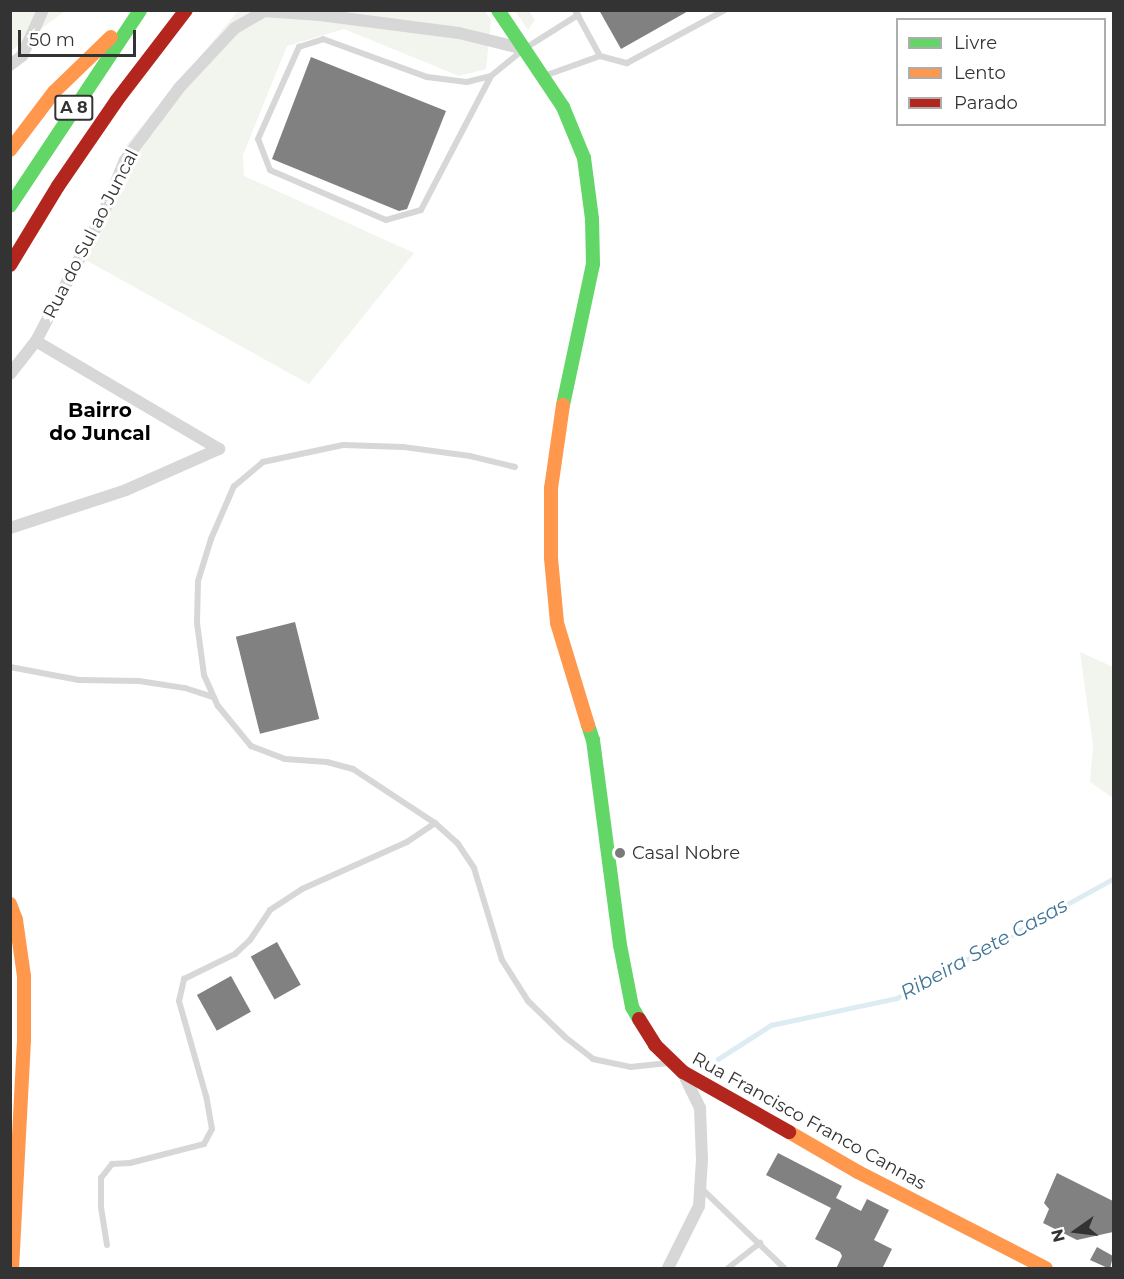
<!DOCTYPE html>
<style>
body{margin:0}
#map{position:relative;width:1124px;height:1279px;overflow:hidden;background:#fff;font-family:Montserrat,sans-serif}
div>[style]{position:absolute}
.green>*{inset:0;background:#f1f5ed}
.stream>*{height:4.5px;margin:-2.25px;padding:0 2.25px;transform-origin:2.25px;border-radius:2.25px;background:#ddebf3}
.building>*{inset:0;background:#818181;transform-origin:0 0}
.lane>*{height:6px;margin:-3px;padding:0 3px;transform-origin:3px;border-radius:3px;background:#d7d7d7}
.street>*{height:12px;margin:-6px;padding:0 6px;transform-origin:6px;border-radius:6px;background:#d7d7d7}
.fast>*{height:14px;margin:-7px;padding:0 7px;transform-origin:7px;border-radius:7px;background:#63d668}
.slow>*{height:14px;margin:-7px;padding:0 7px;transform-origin:7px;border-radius:7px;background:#ff974d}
.jam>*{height:14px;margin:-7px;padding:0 7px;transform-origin:7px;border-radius:7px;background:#b3261e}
.dots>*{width:16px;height:16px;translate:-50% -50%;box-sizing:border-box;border:3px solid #fff;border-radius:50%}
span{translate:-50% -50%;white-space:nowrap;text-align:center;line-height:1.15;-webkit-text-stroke:6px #fff;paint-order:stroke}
.shield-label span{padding:2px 4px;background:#fff;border:2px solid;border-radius:4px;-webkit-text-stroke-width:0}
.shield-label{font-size:16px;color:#333;font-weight:700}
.street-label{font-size:18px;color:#333}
.poi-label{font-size:18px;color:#333}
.left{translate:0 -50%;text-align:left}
.neighbourhood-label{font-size:20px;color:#000;font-weight:700}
.water-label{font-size:20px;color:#3f7597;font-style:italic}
.frame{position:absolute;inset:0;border:12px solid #333;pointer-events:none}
.legend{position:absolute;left:896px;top:18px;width:210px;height:108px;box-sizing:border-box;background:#fff;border:2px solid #adadad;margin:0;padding:8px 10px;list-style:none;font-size:18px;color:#333}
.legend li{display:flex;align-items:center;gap:12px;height:30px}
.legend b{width:30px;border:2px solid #adadad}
.north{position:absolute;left:1046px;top:1201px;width:60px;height:60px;-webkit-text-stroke:4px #fff;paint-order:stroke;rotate:256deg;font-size:16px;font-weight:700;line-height:24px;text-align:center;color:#333}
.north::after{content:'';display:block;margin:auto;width:21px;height:27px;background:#333;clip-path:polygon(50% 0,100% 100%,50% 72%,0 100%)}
.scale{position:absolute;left:18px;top:30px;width:118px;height:27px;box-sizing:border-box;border:3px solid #333;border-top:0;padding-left:8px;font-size:18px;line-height:21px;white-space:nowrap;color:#333;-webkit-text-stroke:4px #fff;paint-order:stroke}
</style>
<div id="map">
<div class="green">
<i style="clip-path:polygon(484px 10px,491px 20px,486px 69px,459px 76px,344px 29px,287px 46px,243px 155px,244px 176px,414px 253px,309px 384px,82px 258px,127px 144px,238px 11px)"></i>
<i style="clip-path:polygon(11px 11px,65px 11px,11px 51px)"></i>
<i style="clip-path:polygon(515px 11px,529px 11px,535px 20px,528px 30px)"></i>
<i style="clip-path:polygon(1080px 652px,1113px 667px,1113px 798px,1090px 782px,1093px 746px)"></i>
</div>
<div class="stream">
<i style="left:718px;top:1059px;width:63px;rotate:-32.7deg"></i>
<i style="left:771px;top:1025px;width:129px;rotate:-12.1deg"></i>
<i style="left:897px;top:998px;width:248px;rotate:-28.9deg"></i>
</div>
<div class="building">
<i style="clip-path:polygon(599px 10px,690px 10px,621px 49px)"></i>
<i style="clip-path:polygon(311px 57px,446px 111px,407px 209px,399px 211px,272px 159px)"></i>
<i style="left:295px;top:622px;width:100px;height:61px;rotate:76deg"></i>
<i style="left:277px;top:942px;width:49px;height:30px;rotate:61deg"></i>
<i style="left:231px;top:976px;width:41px;height:39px;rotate:61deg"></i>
<i style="clip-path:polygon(778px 1153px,842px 1186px,836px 1198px,861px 1211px,867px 1199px,889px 1210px,874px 1240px,892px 1249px,882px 1269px,836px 1269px,842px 1256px,840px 1252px,815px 1239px,831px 1208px,766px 1175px)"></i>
<i style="clip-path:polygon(1057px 1173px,1113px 1201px,1113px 1232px,1077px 1240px,1043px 1223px,1049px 1209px,1044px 1203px)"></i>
<i style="clip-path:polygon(1097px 1247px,1113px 1256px,1110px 1269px,1090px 1260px)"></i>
</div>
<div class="lane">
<i style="left:575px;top:10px;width:52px;rotate:61.5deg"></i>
<i style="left:600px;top:56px;width:28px;rotate:15deg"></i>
<i style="left:627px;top:63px;width:111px;rotate:-28.4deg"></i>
<i style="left:491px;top:76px;width:151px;rotate:117.6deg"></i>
<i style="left:421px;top:210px;width:36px;rotate:164deg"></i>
<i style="left:386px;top:220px;width:126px;rotate:-156.7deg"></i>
<i style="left:270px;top:170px;width:33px;rotate:-111deg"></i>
<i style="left:258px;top:139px;width:101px;rotate:-66deg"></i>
<i style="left:299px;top:47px;width:25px;rotate:-18deg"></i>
<i style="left:323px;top:39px;width:111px;rotate:20.1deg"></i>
<i style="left:427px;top:77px;width:40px;rotate:7.1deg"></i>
<i style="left:467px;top:82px;width:25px;rotate:-14deg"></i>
<i style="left:491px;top:76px;width:43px;rotate:-39.3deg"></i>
<i style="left:524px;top:49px;width:64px;rotate:-32.2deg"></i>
<i style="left:544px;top:76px;width:59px;rotate:-19.7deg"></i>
<i style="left:515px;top:467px;width:46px;rotate:-166.3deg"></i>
<i style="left:470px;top:456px;width:68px;rotate:-172.3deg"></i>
<i style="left:403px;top:447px;width:60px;rotate:-178.1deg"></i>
<i style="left:343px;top:445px;width:82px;rotate:168deg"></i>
<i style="left:263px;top:462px;width:38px;rotate:140deg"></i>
<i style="left:234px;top:486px;width:58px;rotate:113.5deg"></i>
<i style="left:211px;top:539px;width:44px;rotate:107.2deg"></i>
<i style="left:198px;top:581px;width:42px;rotate:91.4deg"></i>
<i style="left:197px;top:623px;width:52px;rotate:82.3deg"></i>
<i style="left:204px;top:675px;width:34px;rotate:66deg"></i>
<i style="left:218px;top:706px;width:52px;rotate:50.5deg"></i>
<i style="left:251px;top:746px;width:36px;rotate:21deg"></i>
<i style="left:285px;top:759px;width:42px;rotate:4.1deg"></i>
<i style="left:327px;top:762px;width:27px;rotate:15deg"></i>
<i style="left:353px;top:769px;width:98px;rotate:33.4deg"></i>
<i style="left:435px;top:823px;width:31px;rotate:42deg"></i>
<i style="left:458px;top:844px;width:29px;rotate:56deg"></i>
<i style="left:474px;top:868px;width:96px;rotate:73.1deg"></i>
<i style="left:502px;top:960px;width:49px;rotate:57.6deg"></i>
<i style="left:528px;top:1001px;width:52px;rotate:44.2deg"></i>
<i style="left:565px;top:1037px;width:36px;rotate:38deg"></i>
<i style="left:593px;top:1059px;width:38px;rotate:12deg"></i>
<i style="left:630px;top:1067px;width:39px;rotate:-6deg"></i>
<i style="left:10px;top:667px;width:70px;rotate:10.7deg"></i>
<i style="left:79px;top:680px;width:60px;rotate:1deg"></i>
<i style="left:139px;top:681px;width:47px;rotate:8.7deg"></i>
<i style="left:185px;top:688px;width:29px;rotate:18deg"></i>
<i style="left:701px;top:1188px;width:115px;rotate:43.9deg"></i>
<i style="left:107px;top:1245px;width:39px;rotate:-99deg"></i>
<i style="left:101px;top:1206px;width:28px;rotate:-90deg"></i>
<i style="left:101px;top:1178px;width:18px;rotate:-52deg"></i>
<i style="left:112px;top:1164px;width:18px;rotate:-3deg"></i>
<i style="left:130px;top:1163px;width:76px;rotate:-14.4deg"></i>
<i style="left:204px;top:1144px;width:17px;rotate:-62deg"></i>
<i style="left:212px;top:1129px;width:34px;rotate:-100deg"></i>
<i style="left:206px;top:1096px;width:99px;rotate:-105.9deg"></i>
<i style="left:179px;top:1001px;width:23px;rotate:-77deg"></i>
<i style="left:184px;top:979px;width:57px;rotate:-26.1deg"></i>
<i style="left:235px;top:954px;width:21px;rotate:-43deg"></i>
<i style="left:250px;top:940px;width:36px;rotate:-56deg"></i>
<i style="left:270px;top:910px;width:38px;rotate:-33deg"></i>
<i style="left:302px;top:889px;width:115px;rotate:-24.1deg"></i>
<i style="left:407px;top:842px;width:34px;rotate:-34deg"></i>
<i style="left:728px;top:1268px;width:41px;rotate:-38deg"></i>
</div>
<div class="street">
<i style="left:10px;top:65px;width:15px;rotate:-37deg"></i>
<i style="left:22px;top:56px;width:51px;rotate:-65.5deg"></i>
<i style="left:10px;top:374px;width:42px;rotate:-51.8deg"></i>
<i style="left:219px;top:449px;width:212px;rotate:-149.5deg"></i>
<i style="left:36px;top:341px;width:144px;rotate:-62.2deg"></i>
<i style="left:103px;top:214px;width:58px;rotate:-67.8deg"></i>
<i style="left:125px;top:160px;width:90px;rotate:-53.1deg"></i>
<i style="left:179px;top:88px;width:82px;rotate:-47deg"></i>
<i style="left:235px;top:28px;width:34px;rotate:-30deg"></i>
<i style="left:264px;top:11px;width:56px;rotate:4.1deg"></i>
<i style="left:320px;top:15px;width:140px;rotate:7.4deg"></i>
<i style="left:459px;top:33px;width:67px;rotate:13.8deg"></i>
<i style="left:10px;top:528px;width:122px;rotate:-18.1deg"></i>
<i style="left:126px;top:490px;width:102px;rotate:-23.8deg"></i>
<i style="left:668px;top:1268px;width:69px;rotate:-63.4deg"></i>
<i style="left:699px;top:1206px;width:46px;rotate:-86.3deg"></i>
<i style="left:702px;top:1160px;width:52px;rotate:-92.2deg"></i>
<i style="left:700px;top:1108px;width:39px;rotate:-116deg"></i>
</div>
<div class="fast">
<i style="left:498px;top:10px;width:117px;rotate:56.2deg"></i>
<i style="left:563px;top:107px;width:55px;rotate:67.6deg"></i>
<i style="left:584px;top:158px;width:62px;rotate:82.5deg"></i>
<i style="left:592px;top:219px;width:45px;rotate:88.7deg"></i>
<i style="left:593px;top:264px;width:144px;rotate:102deg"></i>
<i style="left:10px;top:206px;width:235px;rotate:-56.4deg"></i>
<i style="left:588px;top:725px;width:16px;rotate:72deg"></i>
<i style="left:593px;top:740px;width:207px;rotate:82.5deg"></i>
<i style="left:620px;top:945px;width:63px;rotate:79deg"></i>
<i style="left:632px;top:1007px;width:14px;rotate:60deg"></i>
</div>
<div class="slow">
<i style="left:10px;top:150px;width:73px;rotate:-52.8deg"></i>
<i style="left:54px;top:92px;width:79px;rotate:-44deg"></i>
<i style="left:563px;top:405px;width:84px;rotate:98.2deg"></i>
<i style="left:551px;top:488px;width:70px;rotate:90deg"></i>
<i style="left:551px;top:558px;width:65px;rotate:84.7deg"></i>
<i style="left:557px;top:623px;width:107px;rotate:73.1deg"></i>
<i style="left:10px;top:904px;width:17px;rotate:69deg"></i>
<i style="left:16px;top:920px;width:57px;rotate:81.9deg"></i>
<i style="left:24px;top:976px;width:64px;rotate:90deg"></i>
<i style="left:24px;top:1040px;width:228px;rotate:93deg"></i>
<i style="left:789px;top:1132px;width:80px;rotate:30.1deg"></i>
<i style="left:858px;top:1172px;width:211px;rotate:27.1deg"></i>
</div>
<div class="jam">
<i style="left:10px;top:265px;width:92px;rotate:-58.7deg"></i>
<i style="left:58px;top:186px;width:104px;rotate:-55.5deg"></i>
<i style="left:117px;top:100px;width:113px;rotate:-52.5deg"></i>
<i style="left:639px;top:1019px;width:31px;rotate:58deg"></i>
<i style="left:655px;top:1045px;width:39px;rotate:44deg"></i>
<i style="left:683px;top:1072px;width:122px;rotate:29.5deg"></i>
</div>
<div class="dots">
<i style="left:620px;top:853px;background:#7a7a7a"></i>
</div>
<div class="shield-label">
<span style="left:74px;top:108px">A 8</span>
</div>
<div class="street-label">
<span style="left:91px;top:234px;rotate:-63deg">Rua do Sul ao Juncal</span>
<span style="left:809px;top:1121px;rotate:29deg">Rua Francisco Franco Cannas</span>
</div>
<div class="poi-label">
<span class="left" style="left:632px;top:853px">Casal Nobre</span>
</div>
<div class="neighbourhood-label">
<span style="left:100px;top:422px">Bairro<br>do Juncal</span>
</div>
<div class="water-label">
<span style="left:984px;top:949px;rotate:-29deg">Ribeira Sete Casas</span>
</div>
<div class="frame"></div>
<ul class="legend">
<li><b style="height:8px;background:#63d668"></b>Livre</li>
<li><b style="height:8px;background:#ff974d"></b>Lento</li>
<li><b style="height:8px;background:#b3261e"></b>Parado</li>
</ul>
<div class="north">N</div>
<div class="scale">50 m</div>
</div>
